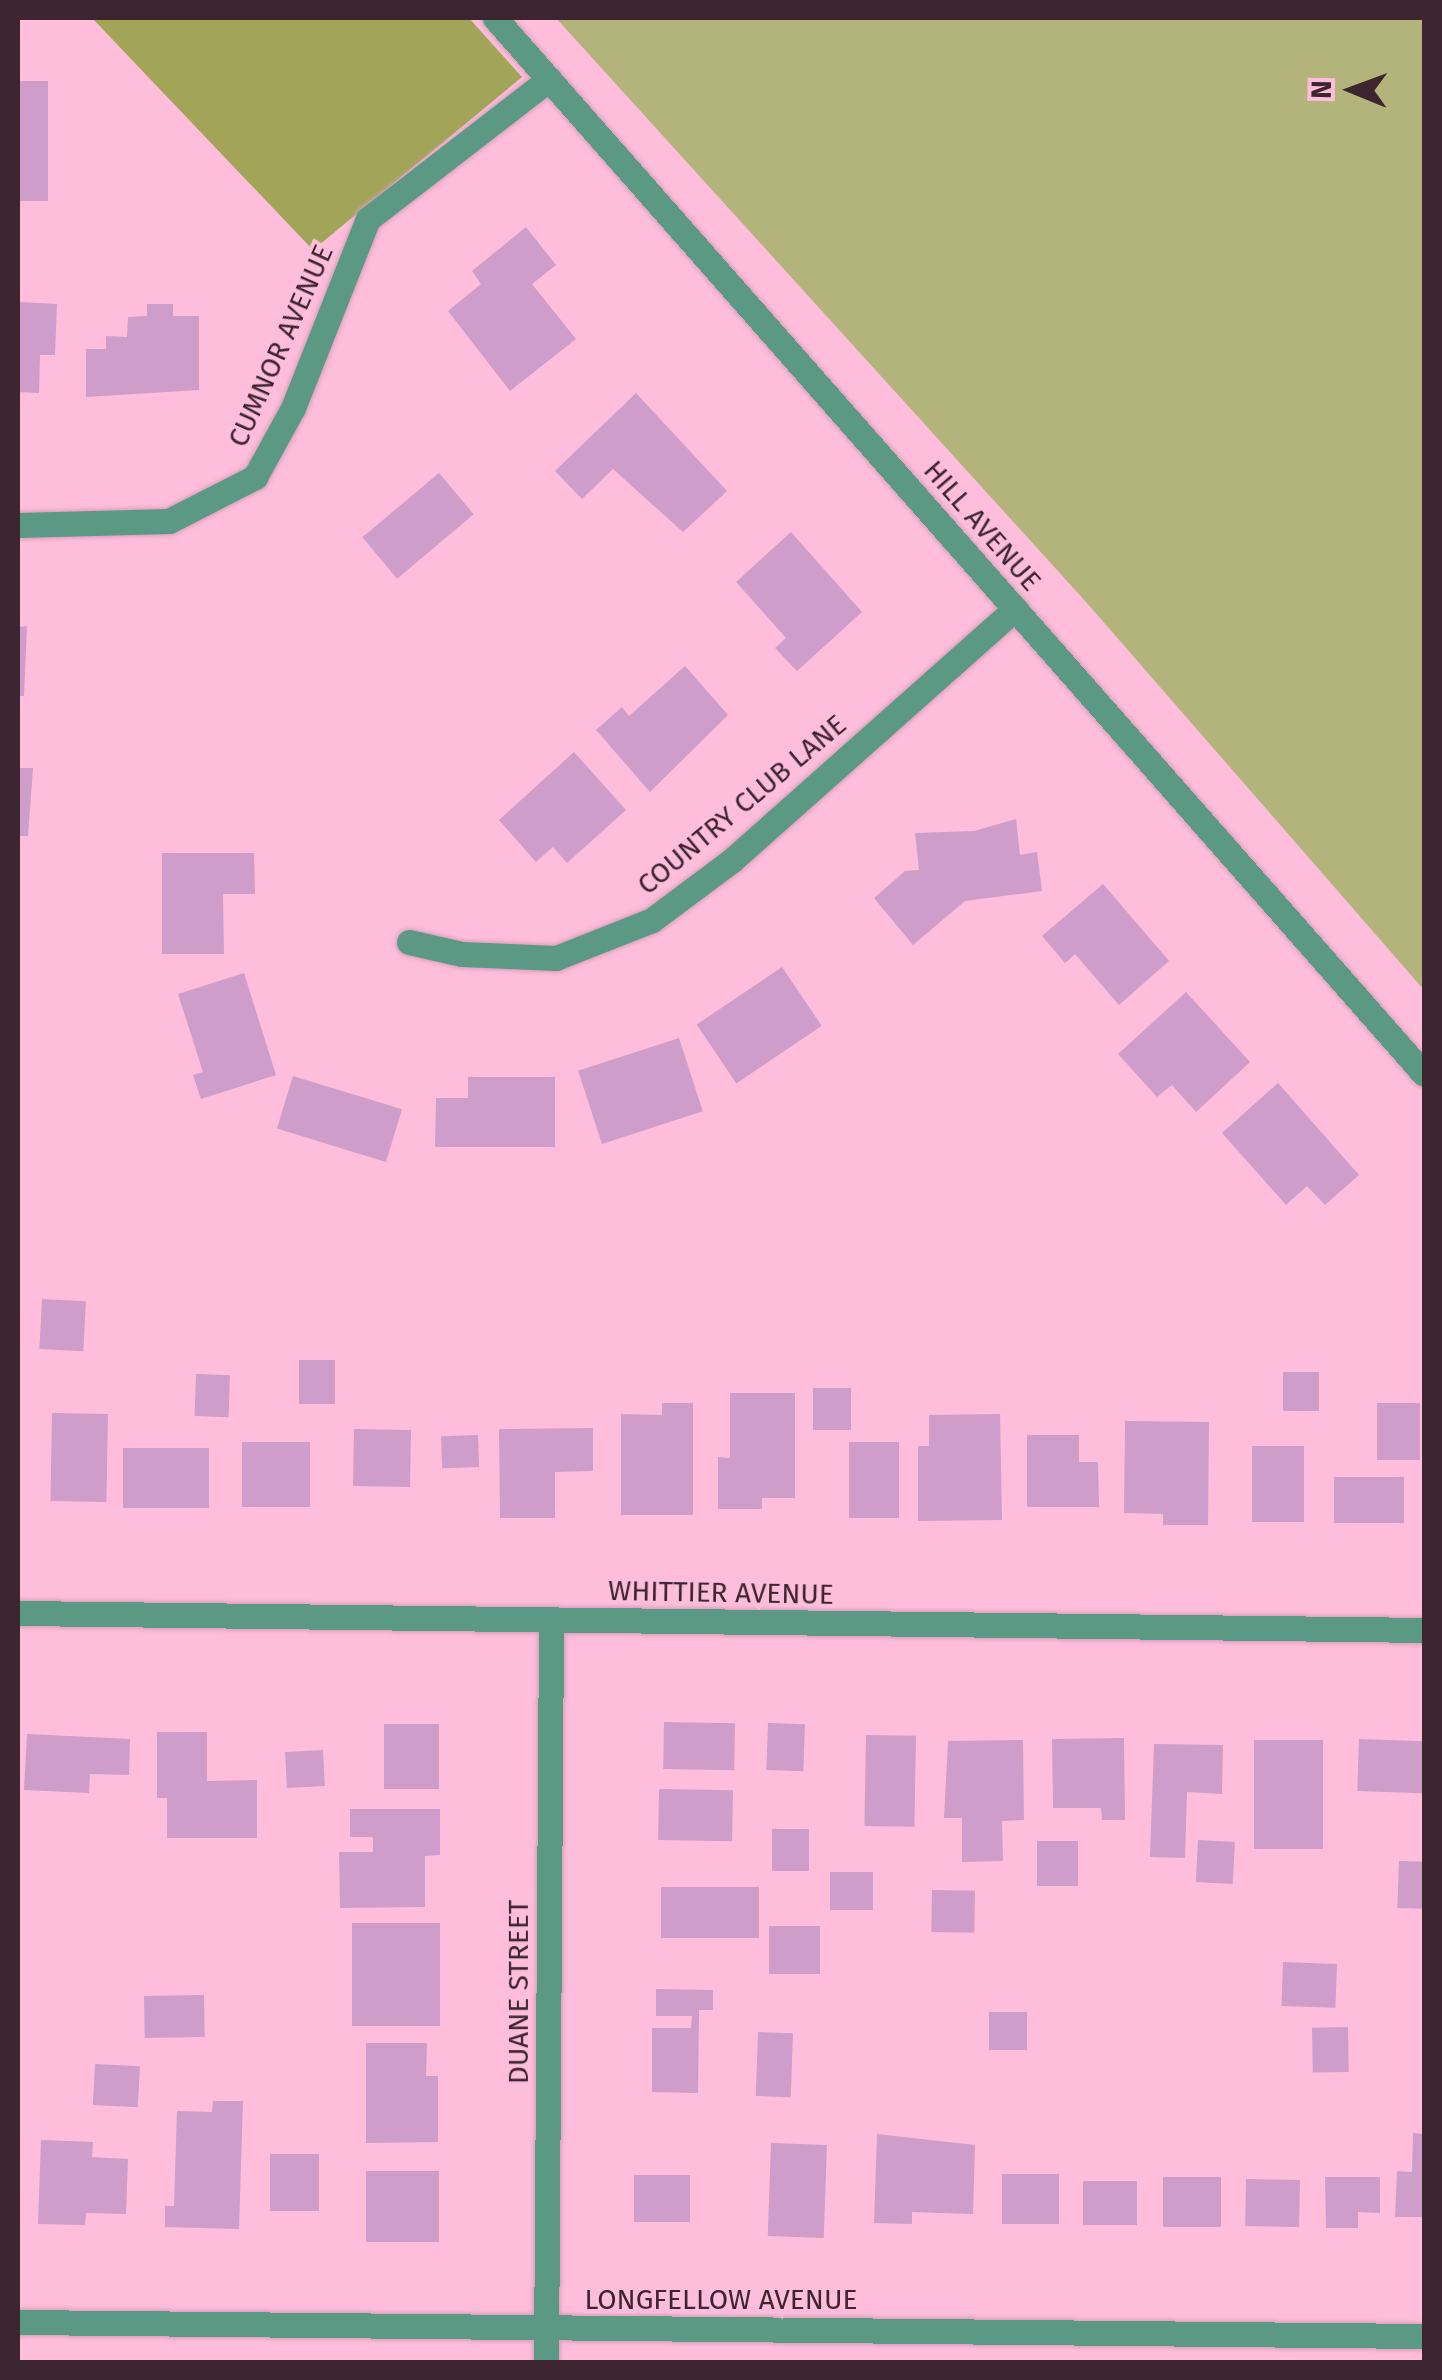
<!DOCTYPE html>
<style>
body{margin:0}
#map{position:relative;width:1442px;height:2380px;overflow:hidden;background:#febedb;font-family:"Fira Sans",sans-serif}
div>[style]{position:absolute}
.green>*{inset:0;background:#b2b47b}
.forest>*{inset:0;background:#a2a458}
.building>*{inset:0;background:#ce9dc9;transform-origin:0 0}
.roads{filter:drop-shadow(0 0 2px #d79fb9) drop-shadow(0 0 2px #d79fb9)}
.street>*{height:25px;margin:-12.5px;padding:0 12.5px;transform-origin:12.5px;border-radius:12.5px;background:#5c9984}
span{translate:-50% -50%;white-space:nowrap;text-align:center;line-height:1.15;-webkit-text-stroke:8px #febedb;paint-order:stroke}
.street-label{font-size:28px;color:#3d2530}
.frame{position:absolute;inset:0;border:20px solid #3d2530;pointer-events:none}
.north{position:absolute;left:1302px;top:40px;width:100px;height:100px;-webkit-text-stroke:8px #febedb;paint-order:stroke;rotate:271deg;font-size:28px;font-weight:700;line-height:40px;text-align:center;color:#3d2530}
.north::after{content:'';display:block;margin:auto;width:35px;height:45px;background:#3d2530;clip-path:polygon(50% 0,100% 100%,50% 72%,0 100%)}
</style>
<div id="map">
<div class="green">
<i style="clip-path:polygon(556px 18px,1424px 18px,1424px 990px,1086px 602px)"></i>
</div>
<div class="forest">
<i style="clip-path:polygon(92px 18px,469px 18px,522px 77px,313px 250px)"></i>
</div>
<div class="building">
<i style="left:48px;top:81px;width:120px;height:30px;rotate:90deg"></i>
<i style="clip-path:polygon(526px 227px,556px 265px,532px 284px,576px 339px,510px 391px,448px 311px,481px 284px,472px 271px)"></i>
<i style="clip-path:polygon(18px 302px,57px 304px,55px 355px,40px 355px,39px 393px,18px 392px)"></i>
<i style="clip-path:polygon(147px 304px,173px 304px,173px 316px,199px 316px,199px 390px,86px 397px,86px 349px,106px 349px,106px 336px,127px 337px,128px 317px,147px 316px)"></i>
<i style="clip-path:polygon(636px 393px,727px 491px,683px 532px,613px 469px,582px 499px,555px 471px)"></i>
<i style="left:439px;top:473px;width:54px;height:100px;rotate:50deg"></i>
<i style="clip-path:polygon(791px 532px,862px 612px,797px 671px,775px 648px,786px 638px,736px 582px)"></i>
<i style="clip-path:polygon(27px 626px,24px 696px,18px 696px,18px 627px)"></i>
<i style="clip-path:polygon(685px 666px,728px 715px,650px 792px,596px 730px,622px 707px,629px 716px)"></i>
<i style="clip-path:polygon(574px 752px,626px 810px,567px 863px,553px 847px,536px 862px,499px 820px)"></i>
<i style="clip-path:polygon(18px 768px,33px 768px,28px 836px,18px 836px)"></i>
<i style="clip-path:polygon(1016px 819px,1020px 855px,1037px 852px,1042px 891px,965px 901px,913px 945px,874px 898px,905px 871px,919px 870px,915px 833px,974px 831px)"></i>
<i style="clip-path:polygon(162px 853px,254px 853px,255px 894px,223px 894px,224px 954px,162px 954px)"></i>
<i style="clip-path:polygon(1103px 884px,1169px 961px,1119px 1005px,1075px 954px,1065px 963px,1042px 936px)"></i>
<i style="left:782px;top:967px;width:71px;height:103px;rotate:56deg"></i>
<i style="clip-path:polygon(244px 973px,276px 1075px,201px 1099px,193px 1075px,203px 1072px,178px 994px)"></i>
<i style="clip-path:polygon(1186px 992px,1250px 1062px,1196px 1112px,1172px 1085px,1157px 1097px,1118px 1054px)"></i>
<i style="left:679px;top:1038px;width:77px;height:106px;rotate:72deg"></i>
<i style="left:293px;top:1076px;width:114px;height:55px;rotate:17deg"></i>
<i style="clip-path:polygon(468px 1077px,555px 1077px,555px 1147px,435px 1147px,436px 1098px,468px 1098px)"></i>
<i style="clip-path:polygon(1278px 1083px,1359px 1175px,1325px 1205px,1307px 1186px,1286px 1205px,1222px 1133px)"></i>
<i style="left:42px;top:1299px;width:44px;height:50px;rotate:3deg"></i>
<i style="left:299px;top:1360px;width:36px;height:44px"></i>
<i style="left:1283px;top:1372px;width:36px;height:39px"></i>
<i style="left:196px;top:1374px;width:34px;height:42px;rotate:2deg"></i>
<i style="left:813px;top:1388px;width:38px;height:42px"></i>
<i style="clip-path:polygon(730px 1393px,795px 1393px,795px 1498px,762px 1498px,762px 1509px,718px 1509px,718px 1457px,730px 1458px)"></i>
<i style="clip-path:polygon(662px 1403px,693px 1403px,693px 1515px,621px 1515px,621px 1414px,662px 1415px)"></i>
<i style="left:1377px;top:1403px;width:43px;height:57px"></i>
<i style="left:52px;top:1413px;width:56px;height:88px;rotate:1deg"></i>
<i style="clip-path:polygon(1000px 1414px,1002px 1520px,918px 1521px,918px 1446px,929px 1446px,929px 1415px)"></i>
<i style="clip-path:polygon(1125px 1421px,1209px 1422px,1208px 1525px,1163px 1525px,1163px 1514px,1124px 1513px)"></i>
<i style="clip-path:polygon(593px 1428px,593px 1471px,555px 1472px,555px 1518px,500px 1518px,499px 1429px)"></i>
<i style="left:354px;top:1429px;width:57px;height:57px;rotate:1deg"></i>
<i style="left:478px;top:1435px;width:32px;height:37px;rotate:88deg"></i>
<i style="clip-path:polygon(1027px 1435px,1079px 1435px,1079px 1462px,1098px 1462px,1099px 1507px,1027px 1507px)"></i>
<i style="left:242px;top:1442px;width:68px;height:65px"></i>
<i style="left:849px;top:1442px;width:50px;height:76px"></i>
<i style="left:1252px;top:1446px;width:52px;height:76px"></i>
<i style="left:123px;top:1448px;width:86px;height:60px"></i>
<i style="left:1334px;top:1477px;width:70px;height:46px"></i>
<i style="left:664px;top:1722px;width:71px;height:47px;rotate:1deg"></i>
<i style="left:768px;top:1723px;width:37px;height:47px;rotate:2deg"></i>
<i style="left:384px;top:1724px;width:55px;height:65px"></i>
<i style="clip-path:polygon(157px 1732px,207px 1732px,207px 1781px,257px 1780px,257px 1838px,167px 1838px,167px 1798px,157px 1798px)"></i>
<i style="clip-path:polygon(27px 1734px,130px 1739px,129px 1775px,90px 1774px,89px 1793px,24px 1790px)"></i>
<i style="left:866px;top:1735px;width:50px;height:91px;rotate:1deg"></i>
<i style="clip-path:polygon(1124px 1738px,1125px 1820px,1102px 1820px,1101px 1808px,1053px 1808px,1052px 1739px)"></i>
<i style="left:1359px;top:1739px;width:65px;height:52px;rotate:2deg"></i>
<i style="clip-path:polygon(1023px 1740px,1024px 1820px,1002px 1821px,1003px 1861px,962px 1862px,962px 1818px,944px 1818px,948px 1741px)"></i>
<i style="left:1254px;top:1740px;width:69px;height:109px"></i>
<i style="clip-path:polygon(1154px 1744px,1223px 1745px,1222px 1794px,1187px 1792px,1185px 1858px,1150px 1857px)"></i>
<i style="left:323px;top:1750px;width:36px;height:38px;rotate:87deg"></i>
<i style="left:659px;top:1789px;width:74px;height:51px;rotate:1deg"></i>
<i style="clip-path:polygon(350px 1809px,440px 1809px,440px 1855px,425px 1856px,425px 1907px,340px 1908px,339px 1852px,373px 1852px,373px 1837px,350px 1837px)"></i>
<i style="left:772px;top:1829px;width:37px;height:42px"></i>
<i style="left:1198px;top:1840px;width:37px;height:42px;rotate:3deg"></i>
<i style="left:1037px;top:1841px;width:41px;height:45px"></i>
<i style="left:1399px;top:1861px;width:25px;height:47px;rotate:2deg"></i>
<i style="left:830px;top:1872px;width:43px;height:38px"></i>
<i style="left:661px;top:1887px;width:98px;height:51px"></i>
<i style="left:932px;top:1890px;width:43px;height:42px;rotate:1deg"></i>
<i style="left:440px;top:1923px;width:103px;height:88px;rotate:90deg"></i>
<i style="left:769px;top:1926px;width:51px;height:48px"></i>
<i style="left:1283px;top:1962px;width:54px;height:44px;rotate:2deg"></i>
<i style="clip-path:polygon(656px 1989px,713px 1990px,713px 2010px,699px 2010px,698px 2093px,652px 2092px,652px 2028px,691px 2028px,692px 2016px,656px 2016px)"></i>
<i style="left:204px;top:1995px;width:42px;height:60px;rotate:89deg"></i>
<i style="left:989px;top:2012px;width:38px;height:38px"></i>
<i style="left:1348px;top:2027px;width:45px;height:36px;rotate:89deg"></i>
<i style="left:758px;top:2032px;width:35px;height:64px;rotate:2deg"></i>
<i style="clip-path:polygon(366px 2043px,427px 2043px,426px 2076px,438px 2076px,438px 2142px,366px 2143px)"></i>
<i style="left:95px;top:2064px;width:45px;height:41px;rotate:3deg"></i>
<i style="clip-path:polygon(213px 2101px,243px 2101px,239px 2229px,165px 2227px,165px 2206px,174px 2206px,177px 2111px,212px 2112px)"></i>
<i style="clip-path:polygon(1413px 2133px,1424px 2134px,1424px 2217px,1395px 2217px,1397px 2171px,1412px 2172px)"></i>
<i style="clip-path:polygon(877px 2134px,975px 2145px,973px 2214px,912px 2212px,912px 2224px,874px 2223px)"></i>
<i style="clip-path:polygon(41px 2140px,93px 2142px,92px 2157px,128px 2159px,126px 2214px,86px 2213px,85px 2225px,38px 2224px)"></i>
<i style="left:771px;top:2143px;width:56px;height:93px;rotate:2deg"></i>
<i style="left:270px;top:2154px;width:49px;height:57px"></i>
<i style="left:366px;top:2171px;width:73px;height:71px"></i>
<i style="left:1002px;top:2174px;width:57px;height:50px"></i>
<i style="left:690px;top:2175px;width:47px;height:56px;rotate:90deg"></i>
<i style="left:1163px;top:2177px;width:58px;height:50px"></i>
<i style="clip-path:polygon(1325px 2177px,1380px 2177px,1380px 2213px,1358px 2212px,1358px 2228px,1326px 2228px)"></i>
<i style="left:1246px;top:2179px;width:54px;height:47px;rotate:1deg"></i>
<i style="left:1083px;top:2181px;width:54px;height:44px"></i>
</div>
<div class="roads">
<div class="street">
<i style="left:495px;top:18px;width:1406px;rotate:48.66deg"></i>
<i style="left:18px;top:525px;width:151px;rotate:-1.5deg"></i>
<i style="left:169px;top:521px;width:97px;rotate:-27.1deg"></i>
<i style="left:255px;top:477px;width:79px;rotate:-61.2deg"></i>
<i style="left:293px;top:408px;width:203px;rotate:-68.4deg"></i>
<i style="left:368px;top:219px;width:229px;rotate:-37.7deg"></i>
<i style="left:409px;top:942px;width:54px;rotate:12.8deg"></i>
<i style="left:462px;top:954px;width:94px;rotate:2.4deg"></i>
<i style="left:556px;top:958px;width:103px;rotate:-21.6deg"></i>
<i style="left:652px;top:920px;width:99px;rotate:-36.8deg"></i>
<i style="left:731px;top:861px;width:380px;rotate:-41.6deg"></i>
<i style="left:18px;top:1613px;width:1406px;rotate:0.69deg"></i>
<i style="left:18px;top:2322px;width:1406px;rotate:0.57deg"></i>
<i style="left:546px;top:2362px;width:740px;rotate:-89.61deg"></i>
</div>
</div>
<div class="street-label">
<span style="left:281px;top:346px;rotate:-66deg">CUMNOR AVENUE</span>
<span style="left:982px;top:526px;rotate:49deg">HILL AVENUE</span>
<span style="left:742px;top:805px;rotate:-40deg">COUNTRY CLUB LANE</span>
<span style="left:721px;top:1593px;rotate:1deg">WHITTIER AVENUE</span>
<span style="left:519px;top:1992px;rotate:-90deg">DUANE STREET</span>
<span style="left:721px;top:2300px">LONGFELLOW AVENUE</span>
</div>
<div class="frame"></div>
<div class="north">N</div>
</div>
